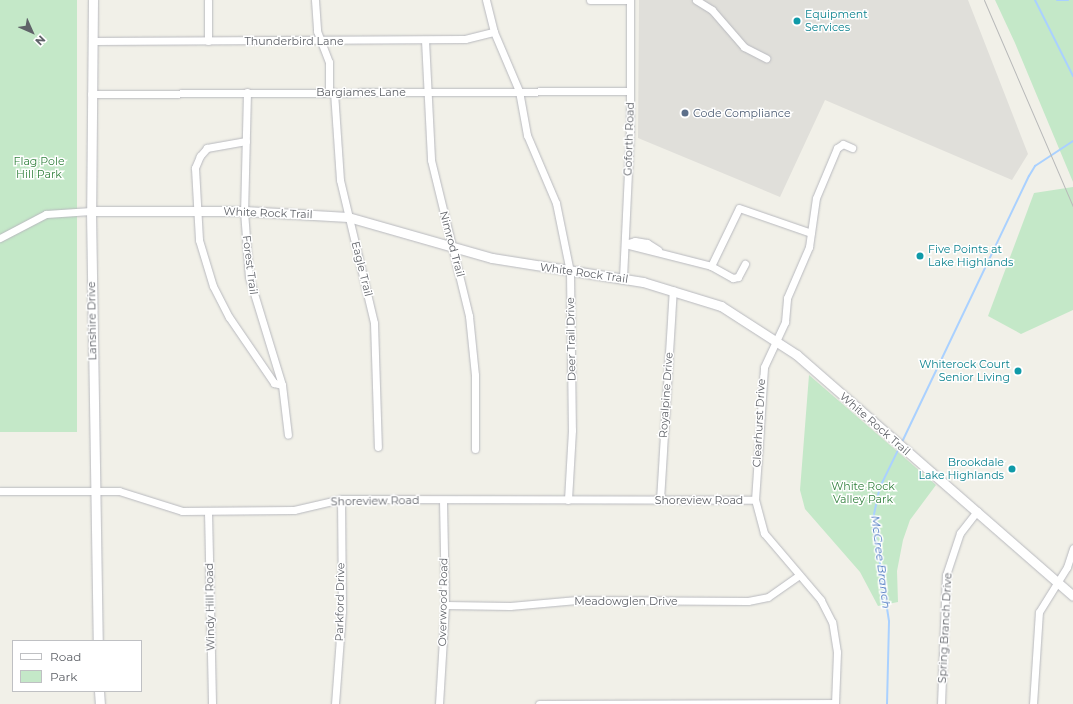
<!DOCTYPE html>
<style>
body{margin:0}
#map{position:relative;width:1073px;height:704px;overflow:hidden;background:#f1f0e8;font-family:Montserrat,sans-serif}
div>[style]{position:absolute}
.industrial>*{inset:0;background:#e0dfda}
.green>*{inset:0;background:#c4e8c8;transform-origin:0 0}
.stream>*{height:2px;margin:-1px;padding:0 1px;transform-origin:1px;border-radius:1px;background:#aad1ff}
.roads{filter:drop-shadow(0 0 1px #b8b9be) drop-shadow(0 0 1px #b8b9be)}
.street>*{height:7px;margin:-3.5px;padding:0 3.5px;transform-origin:3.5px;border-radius:3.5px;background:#fff}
.secondary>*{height:9px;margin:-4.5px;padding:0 4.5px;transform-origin:4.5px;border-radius:4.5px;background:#fff}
.tram>*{height:1px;margin:-0.5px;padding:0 0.5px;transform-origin:0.5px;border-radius:0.5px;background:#b8b9b9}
.dots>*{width:11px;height:11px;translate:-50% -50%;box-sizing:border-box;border:2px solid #fff;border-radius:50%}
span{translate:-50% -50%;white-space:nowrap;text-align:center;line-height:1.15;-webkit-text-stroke:3px #fff;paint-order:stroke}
.culture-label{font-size:11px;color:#0d838f}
.left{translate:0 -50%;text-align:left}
.right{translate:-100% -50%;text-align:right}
.street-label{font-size:11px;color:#5f6268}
.service-label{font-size:11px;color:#4e5e75}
.park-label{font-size:11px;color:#33823f}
.water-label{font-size:12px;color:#4574be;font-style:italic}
.legend{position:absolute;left:12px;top:640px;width:130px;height:52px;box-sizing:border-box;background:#fff;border:1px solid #bfc0c3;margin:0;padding:5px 7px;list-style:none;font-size:12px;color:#5f6268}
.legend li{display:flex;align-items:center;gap:8px;height:20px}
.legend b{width:20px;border:1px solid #bfc0c3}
.north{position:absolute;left:12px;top:12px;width:40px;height:40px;-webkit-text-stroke:3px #fff;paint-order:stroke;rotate:135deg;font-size:11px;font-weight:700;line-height:16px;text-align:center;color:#5f6268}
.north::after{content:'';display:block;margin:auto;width:14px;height:18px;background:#5f6268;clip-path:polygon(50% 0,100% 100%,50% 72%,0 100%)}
</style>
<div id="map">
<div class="industrial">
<i style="clip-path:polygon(639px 0,968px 0,1028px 154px,1012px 180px,825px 100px,780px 197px,638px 138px)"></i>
</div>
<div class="green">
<i style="left:0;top:0;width:77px;height:432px"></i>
<i style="clip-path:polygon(995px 0,1073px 0,1073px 182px,1015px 43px)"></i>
<i style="clip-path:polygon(1073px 187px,1073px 310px,1021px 334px,988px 316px,1034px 193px)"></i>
<i style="clip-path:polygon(809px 375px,936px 485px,910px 520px,903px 540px,897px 571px,898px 602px,878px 606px,860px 572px,805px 509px,800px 490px)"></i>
</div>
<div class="stream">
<i style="left:1035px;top:0;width:85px;rotate:63.4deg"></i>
<i style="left:1057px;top:0;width:11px"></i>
<i style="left:902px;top:442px;width:295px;rotate:-64.5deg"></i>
<i style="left:1029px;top:176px;width:12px;rotate:-59deg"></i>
<i style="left:1035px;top:166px;width:45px;rotate:-33.3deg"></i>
<i style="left:887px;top:704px;width:83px;rotate:-88.6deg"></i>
<i style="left:889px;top:621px;width:103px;rotate:-98.9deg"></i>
<i style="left:873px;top:519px;width:33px;rotate:-78deg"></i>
<i style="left:880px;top:487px;width:43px;rotate:-64deg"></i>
</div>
<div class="roads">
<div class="street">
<i style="left:315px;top:0;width:31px;rotate:86deg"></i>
<i style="left:317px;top:31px;width:33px;rotate:69deg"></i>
<i style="left:329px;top:62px;width:30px;rotate:90deg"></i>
<i style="left:486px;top:0;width:33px;rotate:76deg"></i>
<i style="left:494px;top:32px;width:64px;rotate:67deg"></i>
<i style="left:519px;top:91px;width:45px;rotate:79.7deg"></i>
<i style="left:527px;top:135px;width:74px;rotate:66.9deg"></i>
<i style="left:556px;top:203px;width:70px;rotate:78.5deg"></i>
<i style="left:570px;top:272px;width:158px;rotate:89.3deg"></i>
<i style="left:572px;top:430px;width:70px;rotate:93.3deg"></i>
<i style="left:590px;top:0;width:40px"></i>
<i style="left:696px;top:0;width:19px;rotate:32deg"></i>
<i style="left:712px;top:10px;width:49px;rotate:49.1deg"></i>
<i style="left:744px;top:47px;width:25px;rotate:27deg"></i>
<i style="left:425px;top:40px;width:120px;rotate:87.1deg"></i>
<i style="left:431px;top:160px;width:161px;rotate:76.3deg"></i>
<i style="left:469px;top:316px;width:59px;rotate:84.2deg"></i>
<i style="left:475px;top:375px;width:74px;rotate:90deg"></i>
<i style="left:93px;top:41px;width:372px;rotate:-0.3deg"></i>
<i style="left:465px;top:39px;width:30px;rotate:-14deg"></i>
<i style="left:208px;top:41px;width:41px;rotate:-90deg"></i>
<i style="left:247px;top:92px;width:119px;rotate:91.4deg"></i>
<i style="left:244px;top:211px;width:66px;rotate:85.7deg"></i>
<i style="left:249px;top:277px;width:113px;rotate:73deg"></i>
<i style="left:282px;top:385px;width:50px;rotate:83.2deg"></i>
<i style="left:334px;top:92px;width:88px;rotate:86.1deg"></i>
<i style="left:340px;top:180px;width:147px;rotate:76.6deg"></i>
<i style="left:374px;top:323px;width:124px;rotate:88.2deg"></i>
<i style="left:91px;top:94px;width:539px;rotate:-0.32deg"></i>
<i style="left:246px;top:141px;width:40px;rotate:170deg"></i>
<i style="left:207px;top:148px;width:11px;rotate:131deg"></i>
<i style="left:200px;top:156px;width:13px;rotate:113deg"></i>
<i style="left:195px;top:168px;width:72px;rotate:86.8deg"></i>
<i style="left:199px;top:240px;width:48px;rotate:73.1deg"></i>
<i style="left:213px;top:286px;width:35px;rotate:63deg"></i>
<i style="left:229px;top:317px;width:80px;rotate:55.7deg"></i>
<i style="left:274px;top:383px;width:8px;rotate:14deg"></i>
<i style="left:0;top:238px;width:52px;rotate:-27.6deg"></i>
<i style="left:46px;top:214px;width:45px;rotate:-3.8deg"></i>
<i style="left:625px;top:244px;width:89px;rotate:14.3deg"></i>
<i style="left:711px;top:266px;width:64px;rotate:-64.2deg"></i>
<i style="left:739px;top:208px;width:76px;rotate:19.1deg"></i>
<i style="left:625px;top:244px;width:10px;rotate:-17deg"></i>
<i style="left:635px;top:241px;width:12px;rotate:9deg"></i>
<i style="left:647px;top:243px;width:13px;rotate:32deg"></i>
<i style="left:711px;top:266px;width:25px;rotate:29deg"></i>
<i style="left:733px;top:278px;width:5px;rotate:-11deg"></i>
<i style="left:738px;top:277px;width:15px;rotate:-62deg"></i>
<i style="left:623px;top:278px;width:148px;rotate:-87.3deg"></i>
<i style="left:630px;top:130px;width:130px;rotate:-90deg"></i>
<i style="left:0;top:491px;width:119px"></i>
<i style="left:119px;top:491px;width:66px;rotate:17.6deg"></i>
<i style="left:182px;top:511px;width:112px;rotate:-0.5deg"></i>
<i style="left:294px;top:510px;width:48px;rotate:-13.2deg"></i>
<i style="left:341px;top:499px;width:414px;rotate:0.1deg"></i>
<i style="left:660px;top:500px;width:210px;rotate:-86.5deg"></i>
<i style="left:208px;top:511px;width:193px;rotate:88.8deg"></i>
<i style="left:445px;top:605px;width:65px;rotate:0.9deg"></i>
<i style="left:510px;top:606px;width:67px;rotate:-5.1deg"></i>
<i style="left:577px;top:600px;width:171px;rotate:0.3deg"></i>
<i style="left:748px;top:601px;width:20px;rotate:-11deg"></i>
<i style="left:768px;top:597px;width:38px;rotate:-35deg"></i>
<i style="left:335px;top:704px;width:93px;rotate:-85.7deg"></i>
<i style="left:342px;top:611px;width:112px;rotate:-90.5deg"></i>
<i style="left:439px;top:704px;width:99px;rotate:-86.5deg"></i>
<i style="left:445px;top:605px;width:105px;rotate:-91.1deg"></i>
<i style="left:539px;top:704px;width:296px;rotate:-0.2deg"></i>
<i style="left:835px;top:704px;width:52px;rotate:-87.8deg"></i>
<i style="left:837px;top:652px;width:30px;rotate:-99deg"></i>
<i style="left:832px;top:622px;width:25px;rotate:-117deg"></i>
<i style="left:821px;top:600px;width:88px;rotate:-130.4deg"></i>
<i style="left:764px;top:533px;width:34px;rotate:-105deg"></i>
<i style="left:755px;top:500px;width:133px;rotate:-86.1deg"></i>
<i style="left:764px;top:367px;width:50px;rotate:-65deg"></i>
<i style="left:785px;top:322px;width:24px;rotate:-85deg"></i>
<i style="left:787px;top:298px;width:56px;rotate:-66.7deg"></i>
<i style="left:809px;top:247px;width:49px;rotate:-81.9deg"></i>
<i style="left:816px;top:198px;width:54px;rotate:-67.2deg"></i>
<i style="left:837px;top:148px;width:7px;rotate:-34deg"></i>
<i style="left:843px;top:144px;width:10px;rotate:24deg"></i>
<i style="left:941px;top:704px;width:129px;rotate:-87.8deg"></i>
<i style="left:946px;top:575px;width:44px;rotate:-71.6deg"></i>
<i style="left:960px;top:533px;width:28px;rotate:-52deg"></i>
<i style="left:1033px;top:704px;width:92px;rotate:-86.3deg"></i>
<i style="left:1039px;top:612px;width:53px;rotate:-58.1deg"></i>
<i style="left:1067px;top:567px;width:20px;rotate:-72deg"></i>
</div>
<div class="secondary">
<i style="left:93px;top:0;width:211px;rotate:90.5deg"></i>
<i style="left:91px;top:211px;width:430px;rotate:89.1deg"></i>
<i style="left:91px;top:211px;width:153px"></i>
<i style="left:244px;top:211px;width:104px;rotate:3.3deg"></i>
<i style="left:348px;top:217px;width:150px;rotate:15.9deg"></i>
<i style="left:492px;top:258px;width:153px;rotate:9deg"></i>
<i style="left:643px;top:282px;width:82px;rotate:17.1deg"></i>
<i style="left:721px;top:306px;width:90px;rotate:32.8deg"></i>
<i style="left:797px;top:355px;width:366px;rotate:41.1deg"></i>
<i style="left:99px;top:691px;width:13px;rotate:86deg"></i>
</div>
</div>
<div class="tram">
<i style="left:984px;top:0;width:225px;rotate:66.7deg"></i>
</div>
<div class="dots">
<i style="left:797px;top:21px;background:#0f9aa8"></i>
<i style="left:685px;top:113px;background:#5c6f8a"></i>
<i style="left:920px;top:256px;background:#0f9aa8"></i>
<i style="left:1018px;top:371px;background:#0f9aa8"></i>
<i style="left:1012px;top:469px;background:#0f9aa8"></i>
</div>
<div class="culture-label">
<span class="left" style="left:805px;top:21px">Equipment<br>Services</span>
<span class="left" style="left:928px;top:256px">Five Points at<br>Lake Highlands</span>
<span class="right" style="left:1010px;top:371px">Whiterock Court<br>Senior Living</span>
<span class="right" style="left:1004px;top:469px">Brookdale<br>Lake Highlands</span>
</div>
<div class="street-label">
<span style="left:294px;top:41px">Thunderbird Lane</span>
<span style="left:361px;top:92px">Bargiames Lane</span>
<span style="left:629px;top:139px;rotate:-88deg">Goforth Road</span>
<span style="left:268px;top:213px;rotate:2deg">White Rock Trail</span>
<span style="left:452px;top:244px;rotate:75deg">Nimrod Trail</span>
<span style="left:250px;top:265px;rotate:83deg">Forest Trail</span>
<span style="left:362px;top:269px;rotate:76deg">Eagle Trail</span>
<span style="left:584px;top:273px;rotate:8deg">White Rock Trail</span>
<span style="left:92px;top:321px;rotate:-91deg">Lanshire Drive</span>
<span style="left:571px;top:339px;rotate:-91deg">Deer Trail Drive</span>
<span style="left:666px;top:395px;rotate:-86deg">Royalpine Drive</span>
<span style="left:759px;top:423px;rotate:-87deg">Clearhurst Drive</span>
<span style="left:875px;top:424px;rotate:41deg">White Rock Trail</span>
<span style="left:699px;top:500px">Shoreview Road</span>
<span style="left:375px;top:501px;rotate:-1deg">Shoreview Road</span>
<span style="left:626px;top:601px">Meadowglen Drive</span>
<span style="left:340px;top:602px;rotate:-89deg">Parkford Drive</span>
<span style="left:443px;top:602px;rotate:-89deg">Overwood Road</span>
<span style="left:210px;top:607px;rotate:-91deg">Windy Hill Road</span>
<span style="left:945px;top:628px;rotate:-87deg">Spring Branch Drive</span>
</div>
<div class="service-label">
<span class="left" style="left:693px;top:113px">Code Compliance</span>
</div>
<div class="park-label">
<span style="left:39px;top:168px">Flag Pole<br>Hill Park</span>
<span style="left:863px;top:493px">White Rock<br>Valley Park</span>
</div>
<div class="water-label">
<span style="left:881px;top:562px;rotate:83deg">McCree Branch</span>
</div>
<ul class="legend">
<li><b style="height:5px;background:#fff"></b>Road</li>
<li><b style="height:11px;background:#c4e8c8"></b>Park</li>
</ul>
<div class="north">N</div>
</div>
